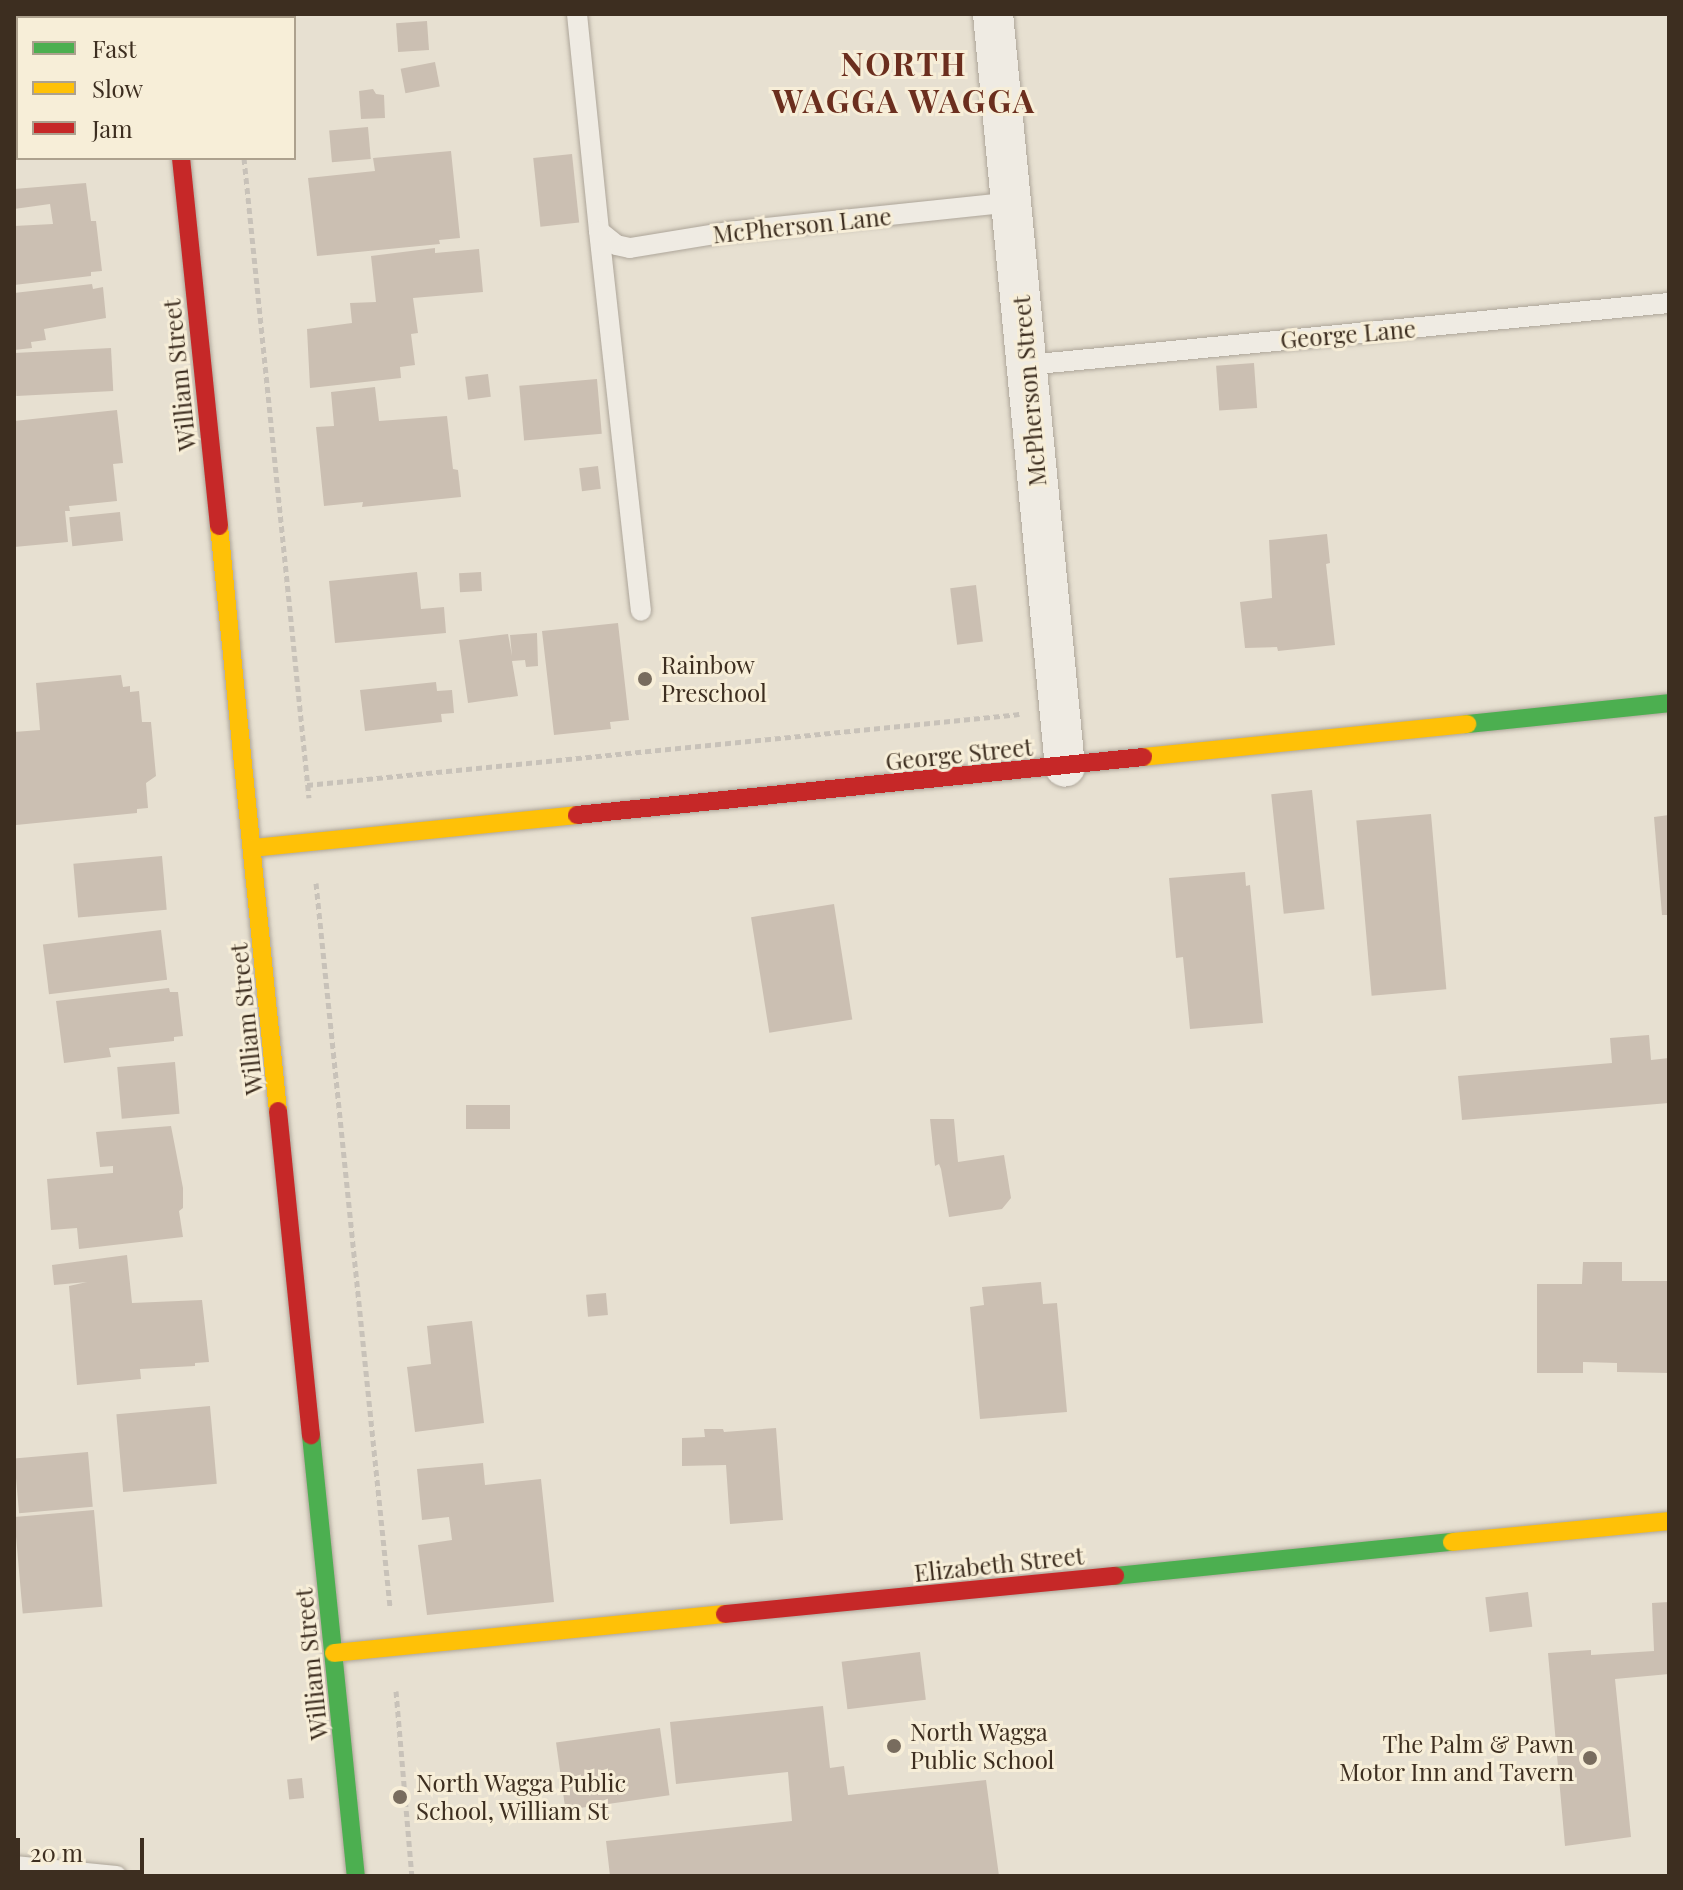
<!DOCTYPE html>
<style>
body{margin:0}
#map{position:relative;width:1683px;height:1890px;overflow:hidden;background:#e7e0d1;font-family:"Playfair Display",serif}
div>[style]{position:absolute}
.building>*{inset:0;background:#cbbfb2;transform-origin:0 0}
.path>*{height:5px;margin-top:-2.5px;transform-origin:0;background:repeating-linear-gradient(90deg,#c8c2b9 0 6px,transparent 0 10px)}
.roads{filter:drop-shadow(0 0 2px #ada599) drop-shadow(0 0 2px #ada599)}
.lane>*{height:20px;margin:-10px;padding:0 10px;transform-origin:10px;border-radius:10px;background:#efebe3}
.street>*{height:40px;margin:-20px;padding:0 20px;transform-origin:20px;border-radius:20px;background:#efebe3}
.fast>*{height:18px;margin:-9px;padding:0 9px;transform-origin:9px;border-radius:9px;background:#4caf50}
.slow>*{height:18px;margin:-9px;padding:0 9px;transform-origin:9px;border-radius:9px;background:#ffc107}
.jam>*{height:18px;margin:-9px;padding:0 9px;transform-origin:9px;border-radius:9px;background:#c62828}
.dots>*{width:22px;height:22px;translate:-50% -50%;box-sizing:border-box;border:4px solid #f7eed8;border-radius:50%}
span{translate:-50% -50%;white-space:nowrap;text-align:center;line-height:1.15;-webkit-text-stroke:6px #f7eed8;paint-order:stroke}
.street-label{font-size:24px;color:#3d2e20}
.poi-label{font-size:24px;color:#3d2e20}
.left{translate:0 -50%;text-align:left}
.right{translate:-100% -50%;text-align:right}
.district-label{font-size:32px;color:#6b2e1e;font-weight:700;letter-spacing:2px}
.frame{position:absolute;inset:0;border:16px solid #3d2e20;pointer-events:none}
.legend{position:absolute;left:16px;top:16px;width:280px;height:144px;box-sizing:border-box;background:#f7eed8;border:2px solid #ada18e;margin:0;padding:10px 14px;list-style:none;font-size:24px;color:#3d2e20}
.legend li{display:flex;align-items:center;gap:16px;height:40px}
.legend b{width:40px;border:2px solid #ada18e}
.scale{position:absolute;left:16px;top:1838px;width:128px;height:36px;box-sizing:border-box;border:4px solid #3d2e20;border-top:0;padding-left:10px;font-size:24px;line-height:28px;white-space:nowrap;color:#3d2e20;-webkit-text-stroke:6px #f7eed8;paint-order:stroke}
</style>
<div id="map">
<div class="building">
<i style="left:427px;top:21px;width:29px;height:31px;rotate:86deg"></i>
<i style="left:18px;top:32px;width:57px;height:4px;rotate:90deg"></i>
<i style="left:435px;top:62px;width:25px;height:35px;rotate:79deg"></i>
<i style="clip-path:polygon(373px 89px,376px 94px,384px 95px,385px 118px,361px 119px,359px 91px)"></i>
<i style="left:368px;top:127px;width:32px;height:39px;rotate:85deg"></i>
<i style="clip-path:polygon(451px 151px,460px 238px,439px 240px,440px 244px,317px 256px,308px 178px,375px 171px,373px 158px)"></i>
<i style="left:572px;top:154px;width:69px;height:39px;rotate:84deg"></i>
<i style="clip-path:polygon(86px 183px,91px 221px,96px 221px,102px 271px,91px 272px,91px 276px,14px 285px,14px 226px,53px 224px,50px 204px,14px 209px,14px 189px)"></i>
<i style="clip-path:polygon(435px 248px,435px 253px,479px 249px,483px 292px,413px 298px,418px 333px,411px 334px,415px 365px,400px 367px,401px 378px,310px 388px,307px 329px,352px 323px,350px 303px,376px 302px,371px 256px)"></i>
<i style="clip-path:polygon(92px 284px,93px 289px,103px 287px,106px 318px,44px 329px,46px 340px,31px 342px,32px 348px,14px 350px,14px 293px)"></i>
<i style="left:111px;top:348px;width:43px;height:97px;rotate:87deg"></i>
<i style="left:1254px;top:363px;width:45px;height:38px;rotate:86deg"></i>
<i style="left:488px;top:374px;width:23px;height:23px;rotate:83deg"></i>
<i style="left:597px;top:379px;width:55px;height:78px;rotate:85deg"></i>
<i style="clip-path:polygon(375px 387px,379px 421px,447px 416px,453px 469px,458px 470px,461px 497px,362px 507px,363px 502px,324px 506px,316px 427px,334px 426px,331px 392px)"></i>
<i style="clip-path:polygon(117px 410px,123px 463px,113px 464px,117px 501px,69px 506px,70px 511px,65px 511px,68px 542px,14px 547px,14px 421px)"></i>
<i style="left:598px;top:466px;width:23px;height:19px;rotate:83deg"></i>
<i style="left:120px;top:512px;width:29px;height:51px;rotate:84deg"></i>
<i style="clip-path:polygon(1327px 534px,1330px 563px,1326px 564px,1335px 645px,1278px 651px,1277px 647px,1245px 648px,1240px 602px,1272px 598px,1269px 540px)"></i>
<i style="clip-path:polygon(417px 572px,421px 609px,444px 607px,446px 633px,335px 643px,329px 581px)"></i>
<i style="left:481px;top:572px;width:19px;height:22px;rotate:87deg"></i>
<i style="left:976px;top:585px;width:57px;height:26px;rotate:83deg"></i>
<i style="clip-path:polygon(618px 623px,629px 720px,610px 722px,611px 729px,554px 735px,542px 631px)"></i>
<i style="clip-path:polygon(537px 633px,538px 666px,526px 667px,525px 660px,512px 661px,518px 696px,468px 703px,459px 640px,508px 634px,512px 656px,510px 635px)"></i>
<i style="clip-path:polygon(121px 675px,123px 687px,130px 686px,130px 692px,139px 691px,142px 722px,151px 722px,156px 776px,146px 783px,148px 808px,137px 809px,137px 813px,16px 825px,14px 732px,40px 730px,36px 683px)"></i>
<i style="clip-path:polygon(436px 682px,437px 691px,452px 690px,454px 713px,441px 714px,442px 722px,365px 731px,360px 690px)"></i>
<i style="left:1312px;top:790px;width:120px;height:41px;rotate:84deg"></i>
<i style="left:1431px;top:814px;width:176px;height:75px;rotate:85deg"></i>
<i style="clip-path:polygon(1669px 815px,1669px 915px,1662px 915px,1654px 817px)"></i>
<i style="left:162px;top:856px;width:54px;height:89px;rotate:85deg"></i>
<i style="clip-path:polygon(1245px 872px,1246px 886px,1250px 885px,1263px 1023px,1190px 1029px,1183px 957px,1176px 958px,1169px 878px)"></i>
<i style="left:834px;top:904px;width:117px;height:84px;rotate:81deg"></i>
<i style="left:161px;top:930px;width:50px;height:119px;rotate:83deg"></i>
<i style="clip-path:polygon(169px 988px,170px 992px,178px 992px,183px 1036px,174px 1037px,174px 1041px,109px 1048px,111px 1057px,64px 1063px,56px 1001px)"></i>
<i style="clip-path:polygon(1649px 1035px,1651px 1060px,1669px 1058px,1669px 1103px,1462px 1120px,1458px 1076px,1612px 1063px,1610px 1038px)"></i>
<i style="left:175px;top:1062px;width:52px;height:58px;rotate:85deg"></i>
<i style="left:466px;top:1105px;width:44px;height:24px"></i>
<i style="clip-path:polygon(930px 1119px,954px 1119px,958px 1162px,1004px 1155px,1011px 1198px,1002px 1209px,949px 1217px,941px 1169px,939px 1164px,935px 1166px)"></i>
<i style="clip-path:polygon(171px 1126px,183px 1188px,183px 1208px,179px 1211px,183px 1237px,79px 1249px,77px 1228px,51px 1230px,47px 1179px,113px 1173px,113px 1166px,100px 1167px,96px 1132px)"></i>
<i style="clip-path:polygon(127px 1255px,132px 1303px,202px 1300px,209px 1362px,195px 1363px,195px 1366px,140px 1369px,141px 1379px,77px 1385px,69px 1286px,87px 1282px,54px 1285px,52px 1265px)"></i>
<i style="clip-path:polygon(1583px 1262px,1622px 1262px,1622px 1281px,1669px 1281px,1669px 1373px,1617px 1372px,1617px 1363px,1583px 1362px,1583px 1373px,1537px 1373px,1537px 1284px,1582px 1284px)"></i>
<i style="clip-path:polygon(1041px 1282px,1043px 1304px,1057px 1303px,1067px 1412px,980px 1419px,970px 1307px,984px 1305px,982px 1287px)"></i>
<i style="left:606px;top:1293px;width:22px;height:20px;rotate:85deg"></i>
<i style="clip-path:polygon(472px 1321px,484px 1423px,415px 1432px,407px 1367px,431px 1364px,427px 1326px)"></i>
<i style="left:210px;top:1406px;width:78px;height:94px;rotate:85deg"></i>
<i style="clip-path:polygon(776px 1428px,783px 1520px,730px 1524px,726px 1465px,682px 1466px,682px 1438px,705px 1437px,704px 1429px,723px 1429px,724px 1432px)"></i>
<i style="left:88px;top:1452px;width:55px;height:74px;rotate:85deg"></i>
<i style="clip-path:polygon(483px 1463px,485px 1485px,541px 1479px,554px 1602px,427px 1615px,418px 1545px,452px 1540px,449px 1517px,422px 1520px,417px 1469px)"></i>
<i style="left:94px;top:1510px;width:97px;height:80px;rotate:85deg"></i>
<i style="left:1528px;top:1592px;width:35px;height:43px;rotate:83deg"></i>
<i style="clip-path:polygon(1669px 1602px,1669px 1674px,1615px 1679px,1631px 1837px,1565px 1846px,1548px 1653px,1591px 1650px,1591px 1655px,1654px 1651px,1652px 1603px)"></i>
<i style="left:920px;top:1652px;width:48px;height:79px;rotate:83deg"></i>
<i style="clip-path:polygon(823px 1706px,830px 1768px,844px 1766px,848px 1795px,986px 1780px,999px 1876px,610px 1876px,606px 1841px,792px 1821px,788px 1772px,676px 1784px,670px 1722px)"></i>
<i style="left:660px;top:1728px;width:68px;height:105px;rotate:82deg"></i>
<i style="left:302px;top:1778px;width:20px;height:15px;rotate:84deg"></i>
</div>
<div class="path">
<i style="left:229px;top:14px;width:4px;rotate:76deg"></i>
<i style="left:244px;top:158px;width:643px;rotate:84.2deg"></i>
<i style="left:307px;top:785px;width:716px;rotate:-5.69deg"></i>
<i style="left:316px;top:883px;width:727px;rotate:84.16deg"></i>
<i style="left:396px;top:1691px;width:186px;rotate:85.1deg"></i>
</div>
<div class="roads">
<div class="lane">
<i style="left:577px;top:14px;width:218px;rotate:84.2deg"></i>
<i style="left:599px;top:231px;width:22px;rotate:39deg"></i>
<i style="left:616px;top:245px;width:14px;rotate:12deg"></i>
<i style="left:630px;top:248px;width:99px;rotate:-9.3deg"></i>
<i style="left:728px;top:232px;width:286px;rotate:-6deg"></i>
<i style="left:599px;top:231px;width:382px;rotate:83.7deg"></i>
<i style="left:1027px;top:365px;width:645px;rotate:-5.52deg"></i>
<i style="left:14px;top:1866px;width:103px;rotate:5.5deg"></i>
</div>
<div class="street">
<i style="left:993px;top:14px;width:756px;rotate:84.54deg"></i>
</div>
<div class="fast">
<i style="left:166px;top:14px;width:4px;rotate:90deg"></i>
<i style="left:1467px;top:724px;width:203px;rotate:-5.9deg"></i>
<i style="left:311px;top:1435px;width:443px;rotate:84.2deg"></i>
<i style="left:1115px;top:1576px;width:339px;rotate:-5.8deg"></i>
</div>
<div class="slow">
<i style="left:219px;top:526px;width:588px;rotate:84.24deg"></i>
<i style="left:1143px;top:757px;width:326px;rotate:-5.8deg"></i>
<i style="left:253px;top:848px;width:326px;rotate:-5.8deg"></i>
<i style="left:1452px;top:1542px;width:218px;rotate:-5.5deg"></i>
<i style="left:334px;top:1653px;width:393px;rotate:-5.7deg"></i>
</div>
<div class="jam">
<i style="left:181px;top:158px;width:370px;rotate:84.1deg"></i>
<i style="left:577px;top:815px;width:569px;rotate:-5.85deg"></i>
<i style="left:278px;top:1111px;width:326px;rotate:84.2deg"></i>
<i style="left:725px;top:1614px;width:392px;rotate:-5.6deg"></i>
</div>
</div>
<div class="dots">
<i style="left:645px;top:679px;background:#786c5e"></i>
<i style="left:894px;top:1746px;background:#786c5e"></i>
<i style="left:1590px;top:1758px;background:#786c5e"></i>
<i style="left:400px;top:1797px;background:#786c5e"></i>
</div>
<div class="street-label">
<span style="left:802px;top:225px;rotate:-6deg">McPherson Lane</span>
<span style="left:1348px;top:334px;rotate:-5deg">George Lane</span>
<span style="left:179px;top:375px;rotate:-96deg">William Street</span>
<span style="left:1029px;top:391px;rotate:-95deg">McPherson Street</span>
<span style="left:959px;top:754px;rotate:-6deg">George Street</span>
<span style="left:246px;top:1019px;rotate:-96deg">William Street</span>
<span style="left:999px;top:1564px;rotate:-6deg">Elizabeth Street</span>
<span style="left:311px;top:1664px;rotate:-96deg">William Street</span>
</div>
<div class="poi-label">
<span class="left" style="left:661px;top:679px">Rainbow<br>Preschool</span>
<span class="left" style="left:910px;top:1746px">North Wagga<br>Public School</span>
<span class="right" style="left:1574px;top:1758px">The Palm &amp; Pawn<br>Motor Inn and Tavern</span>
<span class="left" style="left:416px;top:1797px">North Wagga Public<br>School, William St</span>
</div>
<div class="district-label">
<span style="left:904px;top:82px">NORTH<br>WAGGA WAGGA</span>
</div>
<div class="frame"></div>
<ul class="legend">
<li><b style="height:10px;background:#4caf50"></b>Fast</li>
<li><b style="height:10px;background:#ffc107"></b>Slow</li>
<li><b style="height:10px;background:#c62828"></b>Jam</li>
</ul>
<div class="scale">20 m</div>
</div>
